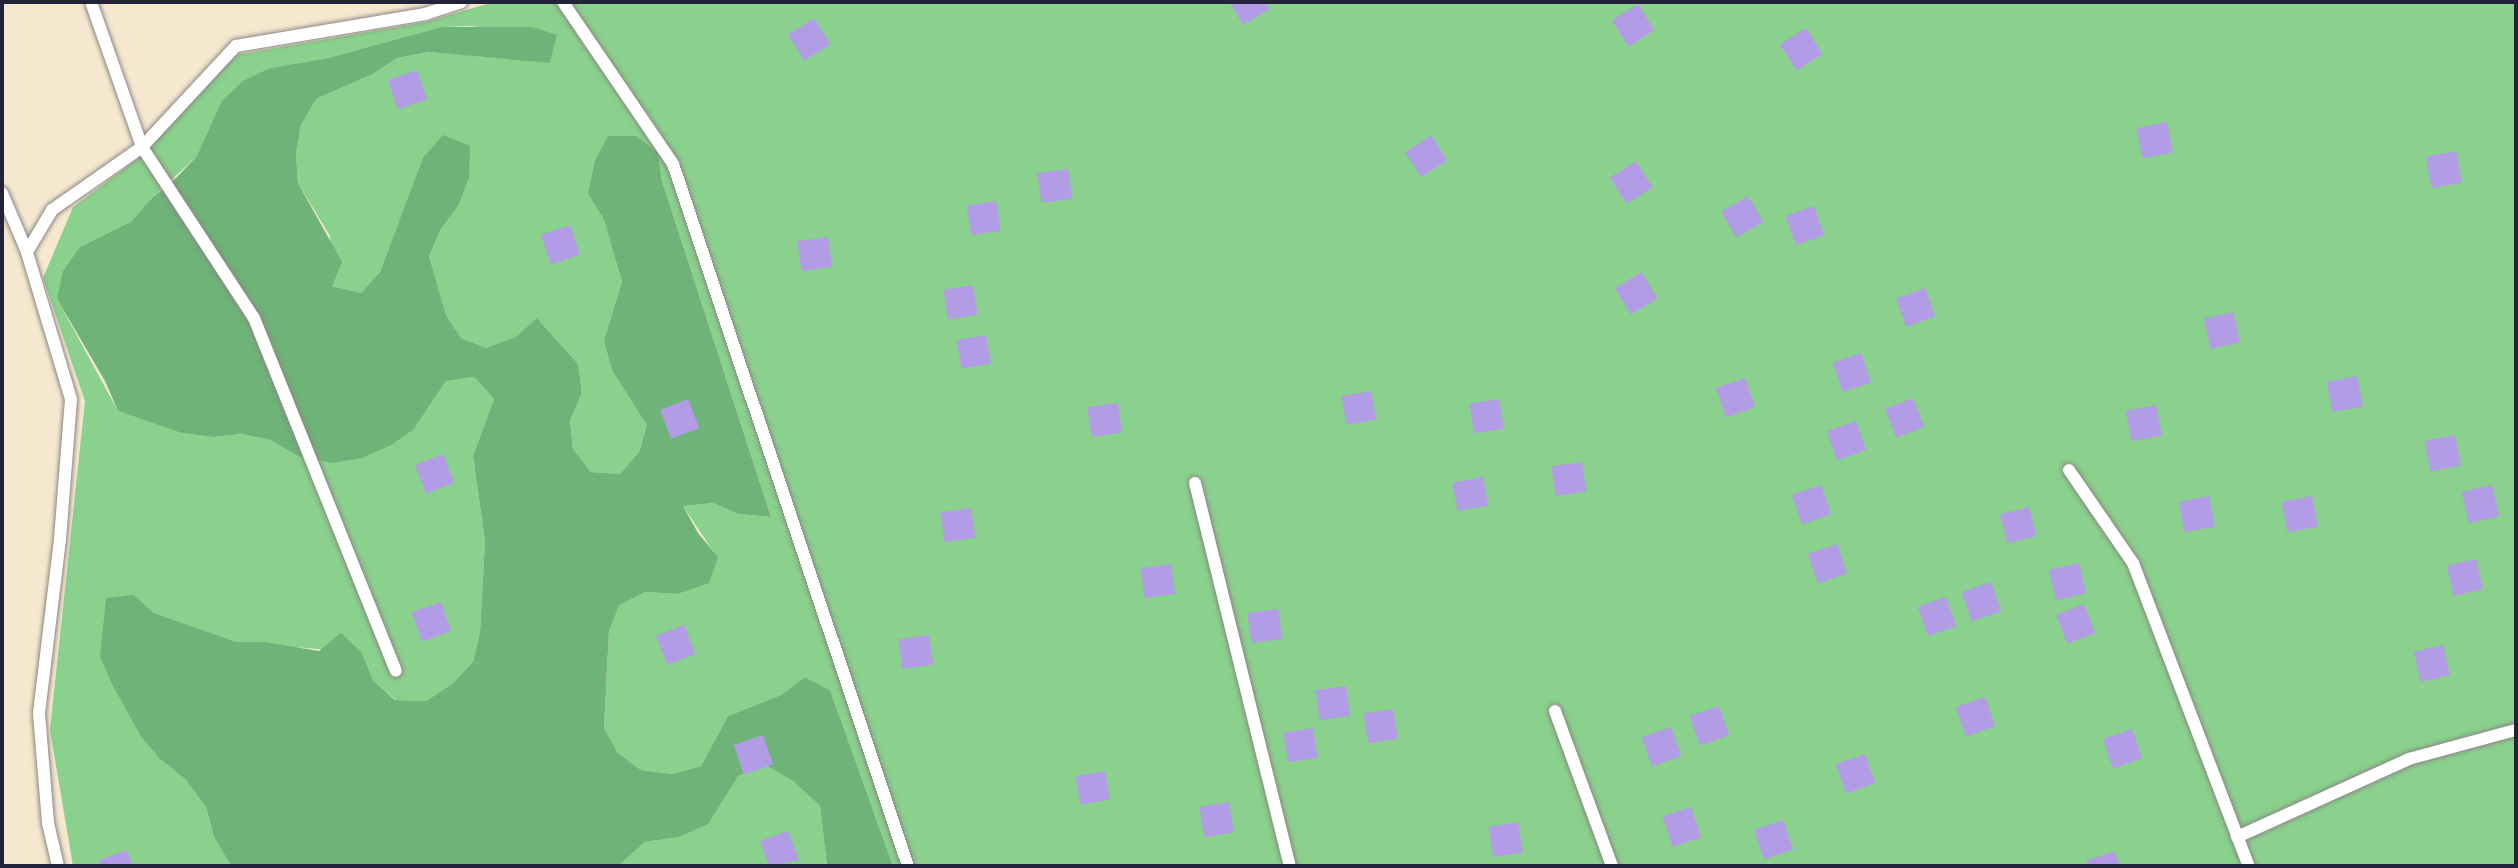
<!DOCTYPE html>
<style>
body{margin:0}
#map{position:relative;width:2518px;height:868px;overflow:hidden;background:#f5e8cf;font-family:"Balsamiq Sans",sans-serif}
div>[style]{position:absolute}
.green>*{inset:0;background:#89d18c}
.forest>*{inset:0;background:#6eb378}
.building>*{inset:0;background:#b39ce6;transform-origin:0 0}
.roads{filter:drop-shadow(0 0 2px #8c8585) drop-shadow(0 0 2px #8c8585)}
.lane>*{height:12px;margin:-6px;padding:0 6px;transform-origin:6px;border-radius:6px;background:#fff}
span{translate:-50% -50%;white-space:nowrap;text-align:center;line-height:1.15;-webkit-text-stroke:6px #fcf5e5;paint-order:stroke}
.frame{position:absolute;inset:0;border:4px solid #22223b;pointer-events:none}
</style>
<div id="map">
<div class="green">
<i style="clip-path:polygon(493px 2px,2516px 2px,2516px 866px,893px 866px,830px 690px,805px 677px,781px 695px,728px 716px,701px 766px,672px 774px,641px 770px,618px 753px,604px 728px,609px 631px,619px 604px,645px 592px,677px 594px,717px 557px,683px 506px,713px 503px,738px 514px,771px 517px,662px 181px,658px 153px,588px 194px,604px 220px,622px 282px,604px 340px,647px 425px,639px 452px,620px 474px,589px 472px,573px 449px,570px 420px,582px 393px,578px 364px,538px 319px,516px 338px,486px 348px,461px 338px,446px 315px,429px 256px,441px 229px,458px 206px,424px 158px,380px 272px,361px 293px,332px 286px,330px 236px,298px 183px,296px 154px,301px 125px,316px 99px,373px 74px,397px 58px,430px 52px,550px 62px,557px 35px,470px 26px,441px 27px,328px 58px,270px 68px,211px 130px,197px 156px,152px 198px,132px 222px,80px 247px,57px 299px,118px 411px,181px 433px,213px 437px,242px 434px,272px 440px,299px 456px,414px 429px,446px 381px,474px 377px,494px 399px,473px 456px,485px 541px,480px 632px,473px 662px,452px 684px,426px 701px,396px 700px,373px 680px,362px 653px,237px 642px,154px 613px,134px 595px,127px 711px,141px 737px,160px 759px,185px 779px,206px 807px,214px 837px,231px 866px,73px 866px,50px 730px,85px 401px,43px 278px,73px 207px,136px 160px,236px 55px,426px 22px)"></i>
<i style="clip-path:polygon(767px 766px,793px 781px,820px 806px,827px 866px,618px 866px,645px 842px,679px 837px,738px 776px)"></i>
</div>
<div class="forest">
<i style="clip-path:polygon(441px 27px,532px 27px,557px 35px,550px 63px,429px 52px,397px 58px,373px 74px,316px 99px,301px 125px,296px 154px,298px 183px,342px 262px,332px 286px,361px 293px,380px 272px,423px 158px,443px 135px,470px 146px,469px 177px,458px 206px,441px 229px,429px 256px,446px 315px,461px 338px,486px 348px,516px 337px,537px 318px,578px 364px,582px 393px,570px 420px,573px 449px,590px 472px,620px 474px,639px 452px,647px 425px,612px 370px,604px 340px,622px 282px,604px 220px,588px 194px,595px 161px,608px 136px,636px 136px,658px 153px,662px 181px,771px 517px,738px 514px,713px 503px,683px 506px,698px 533px,718px 557px,709px 583px,677px 594px,645px 592px,619px 605px,609px 631px,604px 728px,618px 753px,641px 770px,672px 774px,701px 766px,728px 716px,781px 695px,805px 677px,830px 690px,893px 866px,827px 866px,820px 806px,793px 781px,767px 766px,738px 776px,708px 824px,679px 837px,645px 842px,618px 866px,231px 866px,214px 837px,206px 807px,185px 779px,160px 759px,141px 737px,112px 684px,100px 657px,106px 598px,134px 595px,154px 613px,237px 642px,265px 642px,319px 651px,341px 633px,362px 653px,373px 680px,395px 700px,426px 701px,452px 684px,473px 662px,480px 632px,485px 541px,473px 456px,494px 399px,474px 377px,446px 381px,414px 429px,391px 445px,362px 458px,332px 463px,298px 456px,271px 440px,242px 434px,213px 437px,181px 433px,118px 411px,105px 381px,57px 299px,63px 271px,80px 247px,131px 222px,152px 198px,177px 177px,197px 156px,222px 101px,243px 81px,270px 68px,328px 58px)"></i>
</div>
<div class="building">
<i style="clip-path:polygon(1229px 2px,1265px 2px,1270px 9px,1243px 25px)"></i>
<i style="left:1638px;top:4px;width:31px;height:31px;rotate:58deg"></i>
<i style="left:814px;top:18px;width:31px;height:31px;rotate:58deg"></i>
<i style="left:1806px;top:28px;width:31px;height:31px;rotate:58deg"></i>
<i style="left:417px;top:70px;width:31px;height:31px;rotate:71deg"></i>
<i style="left:2167px;top:122px;width:31px;height:31px;rotate:79deg"></i>
<i style="left:1431px;top:135px;width:30px;height:31px;rotate:57deg"></i>
<i style="left:2456px;top:151px;width:32px;height:31px;rotate:79deg"></i>
<i style="left:1636px;top:161px;width:31px;height:31px;rotate:58deg"></i>
<i style="left:1068px;top:169px;width:30px;height:31px;rotate:82deg"></i>
<i style="left:1748px;top:196px;width:30px;height:31px;rotate:60deg"></i>
<i style="left:996px;top:201px;width:30px;height:30px;rotate:81deg"></i>
<i style="left:1814px;top:206px;width:31px;height:30px;rotate:71deg"></i>
<i style="left:570px;top:225px;width:31px;height:31px;rotate:71deg"></i>
<i style="left:828px;top:237px;width:30px;height:31px;rotate:82deg"></i>
<i style="left:1641px;top:272px;width:31px;height:31px;rotate:58deg"></i>
<i style="left:973px;top:285px;width:30px;height:30px;rotate:81deg"></i>
<i style="left:1925px;top:288px;width:30px;height:31px;rotate:70deg"></i>
<i style="left:2233px;top:312px;width:31px;height:30px;rotate:77deg"></i>
<i style="left:986px;top:335px;width:29px;height:30px;rotate:80deg"></i>
<i style="left:1861px;top:353px;width:31px;height:30px;rotate:71deg"></i>
<i style="left:2357px;top:376px;width:31px;height:31px;rotate:79deg"></i>
<i style="left:1745px;top:378px;width:31px;height:31px;rotate:71deg"></i>
<i style="left:1371px;top:391px;width:29px;height:30px;rotate:80deg"></i>
<i style="left:1913px;top:398px;width:31px;height:30px;rotate:69deg"></i>
<i style="left:688px;top:399px;width:31px;height:30px;rotate:69deg"></i>
<i style="left:1499px;top:399px;width:30px;height:30px;rotate:81deg"></i>
<i style="left:1118px;top:403px;width:30px;height:31px;rotate:82deg"></i>
<i style="left:2156px;top:405px;width:31px;height:31px;rotate:79deg"></i>
<i style="left:1856px;top:421px;width:31px;height:31px;rotate:71deg"></i>
<i style="left:2455px;top:435px;width:31px;height:31px;rotate:79deg"></i>
<i style="left:443px;top:454px;width:31px;height:30px;rotate:69deg"></i>
<i style="left:1582px;top:462px;width:30px;height:31px;rotate:82deg"></i>
<i style="left:1483px;top:477px;width:29px;height:31px;rotate:80deg"></i>
<i style="left:1821px;top:485px;width:31px;height:31px;rotate:71deg"></i>
<i style="left:2492px;top:485px;width:32px;height:31px;rotate:77deg"></i>
<i style="left:2209px;top:496px;width:31px;height:31px;rotate:79deg"></i>
<i style="left:2312px;top:496px;width:31px;height:31px;rotate:79deg"></i>
<i style="left:2029px;top:507px;width:30px;height:30px;rotate:76deg"></i>
<i style="left:971px;top:508px;width:30px;height:31px;rotate:82deg"></i>
<i style="left:1837px;top:544px;width:31px;height:31px;rotate:71deg"></i>
<i style="left:2476px;top:559px;width:31px;height:30px;rotate:77deg"></i>
<i style="left:2079px;top:563px;width:31px;height:31px;rotate:77deg"></i>
<i style="left:1171px;top:564px;width:30px;height:31px;rotate:82deg"></i>
<i style="left:1991px;top:582px;width:31px;height:31px;rotate:71deg"></i>
<i style="left:1946px;top:597px;width:31px;height:30px;rotate:71deg"></i>
<i style="left:441px;top:602px;width:31px;height:31px;rotate:71deg"></i>
<i style="left:2084px;top:604px;width:31px;height:30px;rotate:69deg"></i>
<i style="left:1278px;top:609px;width:30px;height:31px;rotate:82deg"></i>
<i style="left:684px;top:625px;width:31px;height:30px;rotate:69deg"></i>
<i style="left:929px;top:635px;width:30px;height:31px;rotate:82deg"></i>
<i style="left:2443px;top:645px;width:31px;height:30px;rotate:77deg"></i>
<i style="left:1346px;top:686px;width:30px;height:31px;rotate:82deg"></i>
<i style="left:1985px;top:697px;width:31px;height:31px;rotate:71deg"></i>
<i style="left:1719px;top:706px;width:31px;height:31px;rotate:71deg"></i>
<i style="left:1393px;top:709px;width:30px;height:30px;rotate:81deg"></i>
<i style="left:1671px;top:727px;width:31px;height:31px;rotate:71deg"></i>
<i style="left:1313px;top:728px;width:30px;height:30px;rotate:81deg"></i>
<i style="left:2132px;top:729px;width:31px;height:31px;rotate:71deg"></i>
<i style="left:763px;top:735px;width:31px;height:31px;rotate:71deg"></i>
<i style="left:1865px;top:754px;width:31px;height:31px;rotate:71deg"></i>
<i style="left:1105px;top:771px;width:29px;height:30px;rotate:80deg"></i>
<i style="left:1229px;top:802px;width:31px;height:30px;rotate:81deg"></i>
<i style="left:1691px;top:807px;width:32px;height:30px;rotate:72deg"></i>
<i style="left:1783px;top:820px;width:31px;height:31px;rotate:71deg"></i>
<i style="left:1518px;top:822px;width:31px;height:30px;rotate:81deg"></i>
<i style="clip-path:polygon(788px 831px,799px 860px,769px 866px,760px 841px)"></i>
<i style="clip-path:polygon(127px 850px,133px 866px,101px 866px,99px 860px)"></i>
<i style="clip-path:polygon(2114px 851px,2120px 866px,2088px 866px,2086px 861px)"></i>
</div>
<div class="roads">
<div class="lane">
<i style="left:91px;top:2px;width:154px;rotate:70.6deg"></i>
<i style="left:142px;top:147px;width:204px;rotate:56.8deg"></i>
<i style="left:254px;top:318px;width:380px;rotate:68.1deg"></i>
<i style="left:563px;top:2px;width:196px;rotate:55.8deg"></i>
<i style="left:673px;top:164px;width:740px;rotate:71.49deg"></i>
<i style="left:2px;top:193px;width:64px;rotate:67deg"></i>
<i style="left:2069px;top:470px;width:113px;rotate:55.5deg"></i>
<i style="left:2133px;top:563px;width:324px;rotate:69.1deg"></i>
<i style="left:1195px;top:483px;width:395px;rotate:76.1deg"></i>
<i style="left:1555px;top:711px;width:165px;rotate:69.8deg"></i>
<i style="left:2237px;top:837px;width:189px;rotate:-24.4deg"></i>
<i style="left:2409px;top:759px;width:111px;rotate:-15.2deg"></i>
<i style="left:58px;top:866px;width:44px;rotate:-103.1deg"></i>
<i style="left:48px;top:823px;width:110px;rotate:-94.7deg"></i>
<i style="left:39px;top:713px;width:175px;rotate:-83.1deg"></i>
<i style="left:60px;top:539px;width:140px;rotate:-85.5deg"></i>
<i style="left:71px;top:399px;width:153px;rotate:-106.7deg"></i>
<i style="left:27px;top:252px;width:49px;rotate:-59.2deg"></i>
<i style="left:52px;top:210px;width:110px;rotate:-35deg"></i>
<i style="left:142px;top:147px;width:138px;rotate:-47.1deg"></i>
<i style="left:236px;top:46px;width:192px;rotate:-9.6deg"></i>
<i style="left:425px;top:14px;width:38px;rotate:-18deg"></i>
</div>
</div>
<div class="frame"></div>
</div>
